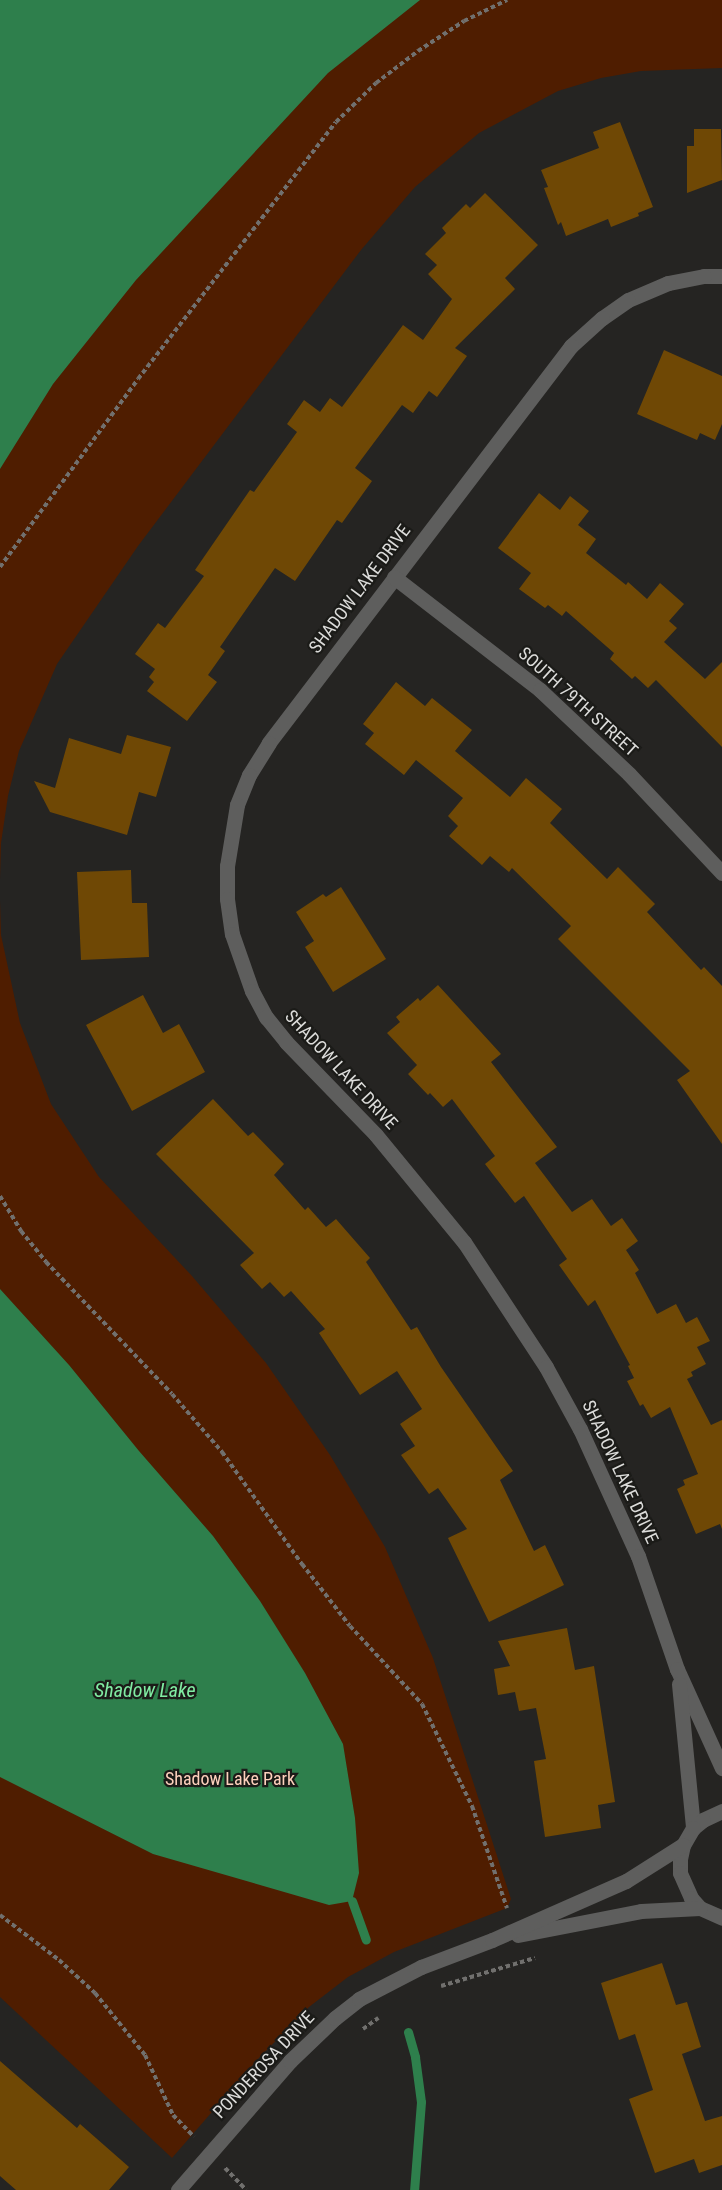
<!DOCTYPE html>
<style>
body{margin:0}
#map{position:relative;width:722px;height:2190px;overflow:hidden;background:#252422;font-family:"Roboto Condensed",sans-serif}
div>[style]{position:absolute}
.green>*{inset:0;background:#4f1d00}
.water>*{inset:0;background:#2e7f4c}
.stream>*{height:9px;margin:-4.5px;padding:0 4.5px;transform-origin:4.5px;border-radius:4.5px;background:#2e7f4c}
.building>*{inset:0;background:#6f4805}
.path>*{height:4px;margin-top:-2px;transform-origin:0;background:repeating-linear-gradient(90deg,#71706e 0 4.5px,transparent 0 7.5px)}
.minor>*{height:15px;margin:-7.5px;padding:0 7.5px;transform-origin:7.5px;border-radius:7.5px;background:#5e5e5d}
span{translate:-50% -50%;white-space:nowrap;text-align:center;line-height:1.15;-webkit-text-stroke:4.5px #1b1b18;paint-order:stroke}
.street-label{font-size:18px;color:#dcdcda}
.park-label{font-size:18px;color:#fed1bd}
.water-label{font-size:20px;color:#81eca3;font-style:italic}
</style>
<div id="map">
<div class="green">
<i style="clip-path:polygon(0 0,722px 0,722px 68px,641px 71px,601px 78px,558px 91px,479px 133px,415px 187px,361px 250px,138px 546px,57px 664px,19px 751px,8px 796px,1px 843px,0 880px)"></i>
<i style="clip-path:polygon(0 900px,1px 935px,20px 1023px,51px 1104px,99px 1177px,192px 1276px,266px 1363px,330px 1455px,385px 1547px,433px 1658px,511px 1899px,507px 1908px,394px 1952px,348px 1977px,309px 2007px,258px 2059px,172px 2158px,0 1997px)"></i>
</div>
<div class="water">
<i style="clip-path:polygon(0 0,420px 0,328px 73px,136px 280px,53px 384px,0 469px)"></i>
<i style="clip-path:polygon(0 1289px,69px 1365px,139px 1451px,213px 1536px,260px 1601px,305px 1673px,343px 1744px,355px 1818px,359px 1873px,352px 1901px,329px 1905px,153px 1854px,0 1777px)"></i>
</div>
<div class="stream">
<i style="left:352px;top:1901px;width:41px;rotate:70.3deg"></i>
<i style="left:408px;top:2032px;width:26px;rotate:74deg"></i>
<i style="left:415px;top:2057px;width:45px;rotate:82.4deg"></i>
<i style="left:421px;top:2102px;width:88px;rotate:94.5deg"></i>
</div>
<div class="building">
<i style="clip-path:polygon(620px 122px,653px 207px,638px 213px,639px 216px,611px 227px,608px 219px,566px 236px,561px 222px,558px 225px,544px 188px,548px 187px,541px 170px,599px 148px,593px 132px)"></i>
<i style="clip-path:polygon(694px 129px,721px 129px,722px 180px,687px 193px,687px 146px,694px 146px)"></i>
<i style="clip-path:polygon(485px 193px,538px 245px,505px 278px,515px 289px,455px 348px,467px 356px,437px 397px,429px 391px,413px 413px,402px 405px,355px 468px,372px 481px,342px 523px,337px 520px,295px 581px,275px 568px,220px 647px,225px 651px,208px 675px,217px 682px,187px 721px,147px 691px,154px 682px,149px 677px,155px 669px,135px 654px,158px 623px,165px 628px,204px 576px,195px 570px,250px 490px,254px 492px,297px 432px,287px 424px,304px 400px,320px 412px,330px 398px,342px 407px,403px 325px,423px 340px,452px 299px,428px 274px,437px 265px,425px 254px,446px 233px,442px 228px,466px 204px,470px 208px)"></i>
<i style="clip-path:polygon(664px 350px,722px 376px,722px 424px,715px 440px,700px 433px,697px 440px,637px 414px)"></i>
<i style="clip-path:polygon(539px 493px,560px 510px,570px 496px,589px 511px,578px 525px,596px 539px,586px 553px,626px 585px,628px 582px,647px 599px,660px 583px,684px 604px,669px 621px,677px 628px,664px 642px,705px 679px,722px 662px,722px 747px,656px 680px,648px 688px,635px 676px,632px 679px,610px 659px,614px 653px,566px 611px,562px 616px,548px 605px,545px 608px,519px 589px,531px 573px,498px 548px)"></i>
<i style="clip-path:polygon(396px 682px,425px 706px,432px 698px,472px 730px,455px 751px,510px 797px,526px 778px,562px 809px,550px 823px,607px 879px,618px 867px,655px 904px,647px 912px,701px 970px,704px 967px,722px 986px,722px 1144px,677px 1080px,690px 1071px,558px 939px,571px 926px,512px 868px,509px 872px,490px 856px,482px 865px,449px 836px,458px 826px,448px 816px,463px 798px,416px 760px,404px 775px,365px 744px,374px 733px,363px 724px)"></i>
<i style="clip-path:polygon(127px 735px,171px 747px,156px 797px,139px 792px,127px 835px,50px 812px,34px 781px,55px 788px,69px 738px,121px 754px)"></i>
<i style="clip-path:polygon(131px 870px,132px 903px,147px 903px,149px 957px,81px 960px,77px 872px)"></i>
<i style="clip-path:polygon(341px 887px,386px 959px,333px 992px,305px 947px,314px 941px,296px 912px,323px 894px,326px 897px)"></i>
<i style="clip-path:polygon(438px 985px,501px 1054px,491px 1062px,557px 1147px,535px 1163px,572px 1212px,592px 1199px,611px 1226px,622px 1218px,638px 1241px,626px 1250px,639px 1270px,635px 1273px,657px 1314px,676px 1304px,686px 1323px,697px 1317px,710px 1341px,697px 1347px,706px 1364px,691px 1372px,693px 1376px,687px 1379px,711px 1425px,722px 1420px,722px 1529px,720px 1524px,696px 1534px,677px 1489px,685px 1485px,683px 1480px,698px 1474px,670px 1407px,651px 1418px,643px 1404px,640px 1406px,627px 1381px,634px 1378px,628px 1366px,630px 1365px,595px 1300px,588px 1306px,559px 1265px,567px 1259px,524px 1196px,515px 1203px,485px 1164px,495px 1156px,452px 1099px,443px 1107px,430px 1093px,428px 1095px,408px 1074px,417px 1065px,387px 1033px,400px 1022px,396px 1017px,418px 998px,420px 1001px)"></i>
<i style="clip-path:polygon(143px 995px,163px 1033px,179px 1024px,205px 1072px,132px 1111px,86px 1025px)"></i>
<i style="clip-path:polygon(213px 1099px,248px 1136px,253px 1132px,284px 1164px,274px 1175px,305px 1210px,308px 1207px,326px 1227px,336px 1219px,370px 1258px,366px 1262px,411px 1330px,417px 1327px,441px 1367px,513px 1471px,500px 1480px,534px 1551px,545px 1545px,564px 1585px,489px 1622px,448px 1538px,467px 1529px,438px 1488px,429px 1494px,401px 1455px,415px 1446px,400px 1424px,422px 1409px,397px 1371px,360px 1395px,319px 1333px,325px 1329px,291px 1291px,284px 1297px,270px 1282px,262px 1289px,240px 1265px,254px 1253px,156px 1154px)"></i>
<i style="clip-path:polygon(567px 1628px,575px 1670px,594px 1666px,615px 1802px,598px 1805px,601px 1828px,545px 1837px,534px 1761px,546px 1759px,536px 1708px,519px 1711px,515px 1692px,498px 1695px,494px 1669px,510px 1666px,498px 1641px)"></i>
<i style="clip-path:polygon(662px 1963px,676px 2005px,687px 2002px,701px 2047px,682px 2054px,705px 2121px,722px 2116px,722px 2165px,699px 2173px,694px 2159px,655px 2173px,629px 2099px,653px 2090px,635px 2034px,619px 2040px,601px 1983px)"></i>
<i style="clip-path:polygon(0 2061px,77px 2128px,80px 2124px,129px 2167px,109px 2190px,16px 2190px,0 2176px)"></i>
</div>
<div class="path">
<i style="left:0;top:567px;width:233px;rotate:-53.7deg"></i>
<i style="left:138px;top:379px;width:324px;rotate:-52.4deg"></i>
<i style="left:336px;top:122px;width:56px;rotate:-44.3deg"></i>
<i style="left:376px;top:83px;width:53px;rotate:-37.3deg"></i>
<i style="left:418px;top:51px;width:55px;rotate:-33.1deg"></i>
<i style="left:464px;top:21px;width:48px;rotate:-26deg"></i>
<i style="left:0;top:1196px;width:41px;rotate:59deg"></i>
<i style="left:21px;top:1231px;width:40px;rotate:51deg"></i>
<i style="left:46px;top:1262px;width:182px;rotate:46.3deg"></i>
<i style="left:172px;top:1394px;width:77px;rotate:49.2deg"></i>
<i style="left:222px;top:1452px;width:138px;rotate:54.5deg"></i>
<i style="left:302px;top:1564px;width:78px;rotate:52.3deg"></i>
<i style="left:350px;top:1626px;width:106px;rotate:47.3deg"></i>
<i style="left:422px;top:1704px;width:114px;rotate:63.9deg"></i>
<i style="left:472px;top:1806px;width:108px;rotate:71.1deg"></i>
<i style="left:0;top:1915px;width:74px;rotate:37.3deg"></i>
<i style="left:59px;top:1960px;width:49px;rotate:42.5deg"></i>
<i style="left:95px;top:1993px;width:80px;rotate:51.1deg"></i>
<i style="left:145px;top:2055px;width:66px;rotate:65deg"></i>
<i style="left:173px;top:2115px;width:30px;rotate:46deg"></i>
<i style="left:441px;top:1986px;width:98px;rotate:-16.6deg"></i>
<i style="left:363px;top:2029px;width:19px;rotate:-36deg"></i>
<i style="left:225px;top:2168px;width:30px;rotate:46deg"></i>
</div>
<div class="minor">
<i style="left:722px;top:276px;width:18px;rotate:180deg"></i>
<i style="left:704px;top:276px;width:37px;rotate:169deg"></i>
<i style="left:668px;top:283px;width:43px;rotate:157deg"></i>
<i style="left:628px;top:300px;width:32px;rotate:145deg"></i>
<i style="left:602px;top:318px;width:42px;rotate:137.9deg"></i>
<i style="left:571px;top:346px;width:499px;rotate:127.3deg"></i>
<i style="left:269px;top:743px;width:38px;rotate:122deg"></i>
<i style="left:249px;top:775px;width:32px;rotate:112deg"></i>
<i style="left:237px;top:805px;width:62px;rotate:99.3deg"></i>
<i style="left:227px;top:866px;width:33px;rotate:90deg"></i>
<i style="left:227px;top:899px;width:35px;rotate:82deg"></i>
<i style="left:232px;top:934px;width:60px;rotate:70.7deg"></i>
<i style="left:252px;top:991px;width:30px;rotate:62deg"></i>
<i style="left:266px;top:1017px;width:32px;rotate:51deg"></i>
<i style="left:286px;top:1042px;width:129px;rotate:45.9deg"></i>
<i style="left:376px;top:1135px;width:139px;rotate:50.6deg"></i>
<i style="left:464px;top:1242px;width:149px;rotate:56.7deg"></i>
<i style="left:546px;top:1367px;width:71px;rotate:61.3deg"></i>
<i style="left:580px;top:1429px;width:140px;rotate:65.5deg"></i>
<i style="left:638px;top:1556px;width:120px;rotate:71deg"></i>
<i style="left:677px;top:1669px;width:109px;rotate:65.6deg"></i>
<i style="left:394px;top:577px;width:185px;rotate:37.7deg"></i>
<i style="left:540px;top:690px;width:122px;rotate:43.3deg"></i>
<i style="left:629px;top:774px;width:136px;rotate:46.8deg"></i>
<i style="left:679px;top:1684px;width:145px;rotate:84.4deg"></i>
<i style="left:722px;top:1811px;width:21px;rotate:155deg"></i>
<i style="left:703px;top:1820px;width:13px;rotate:141deg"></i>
<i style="left:693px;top:1828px;width:20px;rotate:120deg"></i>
<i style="left:683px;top:1845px;width:14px;rotate:102deg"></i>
<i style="left:680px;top:1859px;width:14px;rotate:90deg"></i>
<i style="left:680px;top:1873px;width:27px;rotate:66deg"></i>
<i style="left:691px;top:1898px;width:13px;rotate:48deg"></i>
<i style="left:700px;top:1908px;width:24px;rotate:24deg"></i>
<i style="left:518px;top:1935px;width:125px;rotate:-11deg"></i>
<i style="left:641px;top:1911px;width:59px;rotate:-2.9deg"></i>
<i style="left:178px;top:2190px;width:171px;rotate:-49deg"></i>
<i style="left:290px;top:2061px;width:62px;rotate:-43.7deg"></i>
<i style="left:335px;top:2018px;width:31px;rotate:-38deg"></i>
<i style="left:359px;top:1999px;width:70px;rotate:-27.3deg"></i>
<i style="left:421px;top:1967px;width:76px;rotate:-20.8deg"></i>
<i style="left:492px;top:1940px;width:146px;rotate:-23.8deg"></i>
<i style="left:626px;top:1881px;width:67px;rotate:-32.3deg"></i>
</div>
<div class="street-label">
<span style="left:360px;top:589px;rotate:-53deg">SHADOW LAKE DRIVE</span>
<span style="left:578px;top:702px;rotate:42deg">SOUTH 79TH STREET</span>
<span style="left:341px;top:1070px;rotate:47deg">SHADOW LAKE DRIVE</span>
<span style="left:620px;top:1472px;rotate:65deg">SHADOW LAKE DRIVE</span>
<span style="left:264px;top:2065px;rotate:-47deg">PONDEROSA DRIVE</span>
</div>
<div class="park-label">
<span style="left:230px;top:1779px">Shadow Lake Park</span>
</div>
<div class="water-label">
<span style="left:145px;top:1690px">Shadow Lake</span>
</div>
</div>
